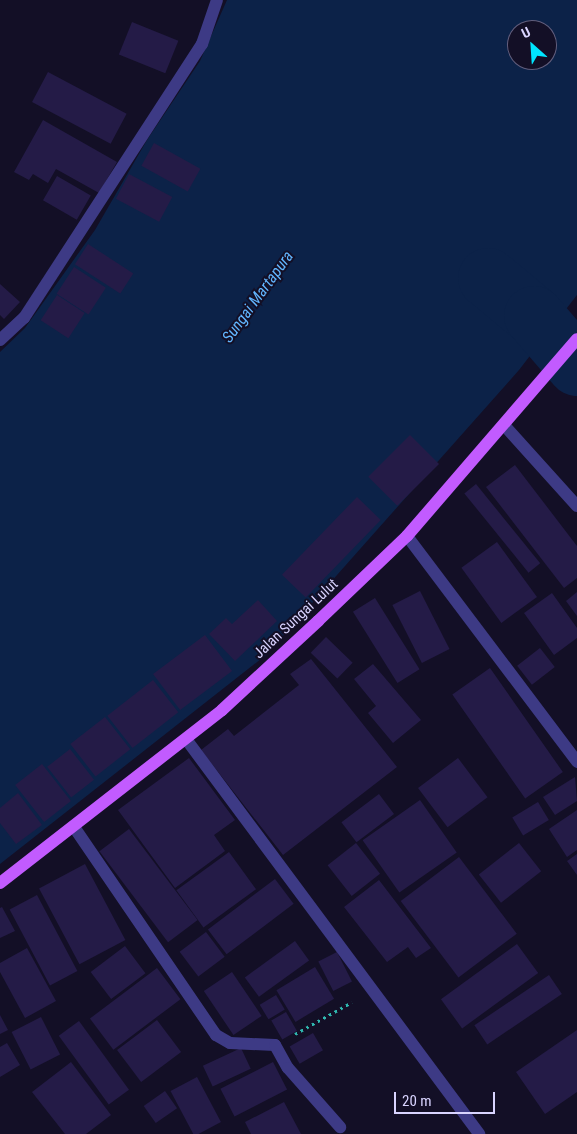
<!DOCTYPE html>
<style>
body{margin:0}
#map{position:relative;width:577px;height:1134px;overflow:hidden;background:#130f26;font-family:"Roboto Condensed",sans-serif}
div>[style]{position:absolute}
.water>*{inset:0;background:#0c2248}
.river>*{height:60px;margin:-30px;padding:0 30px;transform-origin:30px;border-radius:30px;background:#0c2248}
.building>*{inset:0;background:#241b47;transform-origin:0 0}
.path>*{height:3px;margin-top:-1.5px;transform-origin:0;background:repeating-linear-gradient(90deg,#2fb8b0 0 2.5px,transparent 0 6.5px)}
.street>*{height:12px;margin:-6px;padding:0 6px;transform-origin:6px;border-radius:6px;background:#3d3a85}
.primary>*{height:12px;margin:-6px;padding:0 6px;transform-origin:6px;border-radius:6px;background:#c25bff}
span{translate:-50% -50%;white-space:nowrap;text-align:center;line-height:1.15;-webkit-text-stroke:4px #130f26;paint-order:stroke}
.street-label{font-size:15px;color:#d9d4ff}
.water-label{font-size:16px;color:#62b6ff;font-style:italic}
.north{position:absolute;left:507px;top:20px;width:50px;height:50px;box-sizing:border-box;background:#130f26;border:1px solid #625e7d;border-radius:50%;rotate:334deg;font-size:14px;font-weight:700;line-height:20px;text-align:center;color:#d9d4ff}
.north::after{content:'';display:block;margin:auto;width:18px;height:22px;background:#00e5ff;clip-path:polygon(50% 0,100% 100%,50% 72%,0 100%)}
.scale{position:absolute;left:394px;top:1092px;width:101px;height:22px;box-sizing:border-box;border:2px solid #d9d4ff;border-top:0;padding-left:6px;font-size:15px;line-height:18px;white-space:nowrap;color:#d9d4ff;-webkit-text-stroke:4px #130f26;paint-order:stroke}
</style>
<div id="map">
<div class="water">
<i style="clip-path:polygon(evenodd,227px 0,577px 0,577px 295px,519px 370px,266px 655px,0 864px,0 352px,25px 328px,95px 230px,147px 140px,200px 61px,227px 0,517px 30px,547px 30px,547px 60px,517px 60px,517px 30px)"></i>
</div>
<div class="river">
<i style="left:488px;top:278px;width:60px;rotate:39.6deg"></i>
<i style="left:534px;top:316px;width:66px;rotate:49.3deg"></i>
</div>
<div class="building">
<i style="left:132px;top:22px;width:50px;height:35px;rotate:22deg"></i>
<i style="left:48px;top:72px;width:89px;height:34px;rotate:28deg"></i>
<i style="clip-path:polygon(43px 120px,117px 162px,99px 193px,56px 169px,48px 183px,33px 174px,29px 180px,14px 172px)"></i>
<i style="left:154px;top:143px;width:53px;height:26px;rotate:29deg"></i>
<i style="left:129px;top:174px;width:49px;height:28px;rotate:28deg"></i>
<i style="left:57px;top:176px;width:39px;height:28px;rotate:30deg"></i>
<i style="left:88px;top:244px;width:54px;height:24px;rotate:33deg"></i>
<i style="left:74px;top:267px;width:38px;height:32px;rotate:33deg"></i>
<i style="clip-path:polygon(0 284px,20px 302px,4px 319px,0 315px)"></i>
<i style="left:57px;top:295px;width:33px;height:30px;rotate:33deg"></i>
<i style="left:410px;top:435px;width:41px;height:59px;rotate:45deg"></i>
<i style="clip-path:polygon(515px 465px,577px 546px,577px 578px,564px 588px,486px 487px)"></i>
<i style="left:476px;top:484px;width:102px;height:15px;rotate:51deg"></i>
<i style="left:357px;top:497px;width:33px;height:108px;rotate:44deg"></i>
<i style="left:497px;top:542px;width:68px;height:44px;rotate:54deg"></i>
<i style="left:420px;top:591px;width:65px;height:31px;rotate:63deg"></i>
<i style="clip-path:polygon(577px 592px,577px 616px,566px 601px)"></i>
<i style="clip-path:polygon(552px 593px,577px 628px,577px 638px,554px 655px,524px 613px)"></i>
<i style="left:375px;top:598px;width:84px;height:26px;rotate:58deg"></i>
<i style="clip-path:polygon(258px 600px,277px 621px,235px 661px,209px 634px,226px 618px,232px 624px)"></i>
<i style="left:205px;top:635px;width:45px;height:65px;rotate:53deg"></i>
<i style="left:326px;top:637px;width:37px;height:22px;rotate:44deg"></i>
<i style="left:540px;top:648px;width:24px;height:29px;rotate:52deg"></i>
<i style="clip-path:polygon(311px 659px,397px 767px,283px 855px,201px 750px,228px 729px,234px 736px,299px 685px,290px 674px)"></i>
<i style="clip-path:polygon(373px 664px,421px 720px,393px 743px,368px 713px,376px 706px,354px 679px)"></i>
<i style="left:490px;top:668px;width:127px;height:46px;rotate:55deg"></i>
<i style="left:153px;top:680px;width:41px;height:58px;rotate:52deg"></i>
<i style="left:105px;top:717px;width:41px;height:44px;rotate:52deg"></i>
<i style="left:70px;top:749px;width:39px;height:29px;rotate:52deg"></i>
<i style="clip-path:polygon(189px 758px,235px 820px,214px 835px,225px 851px,175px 888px,118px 810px)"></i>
<i style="left:458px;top:758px;width:49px;height:50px;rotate:53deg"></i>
<i style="left:42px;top:764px;width:47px;height:34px;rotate:52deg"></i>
<i style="clip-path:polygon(575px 777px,577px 801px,555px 815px,543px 797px)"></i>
<i style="clip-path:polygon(18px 793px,42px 825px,16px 844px,0 823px,0 808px)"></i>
<i style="left:379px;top:794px;width:25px;height:47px;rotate:53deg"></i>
<i style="left:420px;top:800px;width:64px;height:70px;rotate:55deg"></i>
<i style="left:538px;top:802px;width:21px;height:30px;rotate:59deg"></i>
<i style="clip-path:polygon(577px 810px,577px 850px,567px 857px,549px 829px)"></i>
<i style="left:129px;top:829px;width:114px;height:37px;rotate:53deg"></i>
<i style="left:356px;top:843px;width:39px;height:36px;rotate:52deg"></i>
<i style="left:519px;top:843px;width:36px;height:51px;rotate:52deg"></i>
<i style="left:229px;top:852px;width:46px;height:65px;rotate:54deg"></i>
<i style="clip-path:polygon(577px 854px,577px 875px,567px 861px)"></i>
<i style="left:459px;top:857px;width:96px;height:73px;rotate:53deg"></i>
<i style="left:85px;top:864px;width:86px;height:52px;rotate:62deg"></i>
<i style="left:275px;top:879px;width:31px;height:84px;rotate:53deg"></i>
<i style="clip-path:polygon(379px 880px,431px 948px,416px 958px,408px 947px,387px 962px,344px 907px)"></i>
<i style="left:37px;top:895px;width:86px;height:31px;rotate:62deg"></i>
<i style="clip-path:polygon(2px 907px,15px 931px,0 938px,0 908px)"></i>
<i style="left:206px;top:932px;width:31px;height:33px;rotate:53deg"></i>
<i style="left:295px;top:941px;width:24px;height:62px;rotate:54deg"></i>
<i style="left:517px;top:944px;width:36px;height:94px;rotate:54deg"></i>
<i style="left:125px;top:946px;width:34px;height:43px;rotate:53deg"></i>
<i style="clip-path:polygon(27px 948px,56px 1001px,25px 1018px,0 972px,0 963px)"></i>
<i style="left:337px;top:952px;width:33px;height:21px;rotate:63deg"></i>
<i style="left:315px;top:967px;width:37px;height:45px;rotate:59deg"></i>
<i style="left:157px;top:968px;width:39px;height:84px;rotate:53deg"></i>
<i style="left:232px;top:972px;width:53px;height:34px;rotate:56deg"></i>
<i style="left:549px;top:975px;width:23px;height:90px;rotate:56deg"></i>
<i style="left:276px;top:995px;width:17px;height:19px;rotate:59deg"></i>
<i style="left:286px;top:1012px;width:22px;height:17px;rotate:60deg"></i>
<i style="clip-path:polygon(0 1015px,8px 1030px,0 1034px)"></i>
<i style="left:41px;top:1017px;width:42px;height:33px;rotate:63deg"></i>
<i style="left:157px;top:1020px;width:40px;height:50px;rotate:53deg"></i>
<i style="left:79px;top:1021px;width:85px;height:25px;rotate:54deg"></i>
<i style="clip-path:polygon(577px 1030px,577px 1092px,545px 1114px,516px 1072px)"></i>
<i style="left:313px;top:1033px;width:20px;height:27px;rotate:60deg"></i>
<i style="clip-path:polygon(7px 1043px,20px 1065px,0 1077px,0 1047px)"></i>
<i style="left:241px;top:1048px;width:23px;height:42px;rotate:65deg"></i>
<i style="clip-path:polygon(71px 1062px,111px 1115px,86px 1134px,65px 1134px,32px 1092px)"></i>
<i style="left:273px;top:1062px;width:31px;height:59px;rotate:63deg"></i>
<i style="left:197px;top:1077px;width:51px;height:30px;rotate:62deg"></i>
<i style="left:165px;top:1091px;width:21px;height:26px;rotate:55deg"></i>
<i style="clip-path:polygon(284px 1102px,301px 1134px,251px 1134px,245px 1122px)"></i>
</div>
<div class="path">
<i style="left:295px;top:1034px;width:65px;rotate:-29.3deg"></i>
</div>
<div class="street">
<i style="left:0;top:340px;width:33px;rotate:-43deg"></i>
<i style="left:24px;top:318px;width:327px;rotate:-57deg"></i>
<i style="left:202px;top:44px;width:46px;rotate:-71.2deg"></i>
<i style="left:504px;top:425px;width:109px;rotate:48deg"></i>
<i style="left:407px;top:536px;width:283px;rotate:53deg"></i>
<i style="left:186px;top:739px;width:492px;rotate:53.4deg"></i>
<i style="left:74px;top:827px;width:252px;rotate:55.7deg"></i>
<i style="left:216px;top:1035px;width:16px;rotate:30deg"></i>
<i style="left:230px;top:1043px;width:45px;rotate:2.5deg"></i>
<i style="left:275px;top:1045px;width:26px;rotate:61deg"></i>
<i style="left:288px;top:1068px;width:79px;rotate:48.6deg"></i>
</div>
<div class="primary">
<i style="left:0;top:883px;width:281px;rotate:-37.9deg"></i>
<i style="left:222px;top:710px;width:131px;rotate:-42.8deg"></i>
<i style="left:318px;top:621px;width:123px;rotate:-43.7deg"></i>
<i style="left:407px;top:536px;width:260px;rotate:-49.2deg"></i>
</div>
<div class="street-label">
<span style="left:296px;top:619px;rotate:-43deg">Jalan Sungai Lulut</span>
</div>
<div class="water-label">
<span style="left:258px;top:297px;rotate:-54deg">Sungai Martapura</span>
</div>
<div class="north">U</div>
<div class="scale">20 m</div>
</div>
